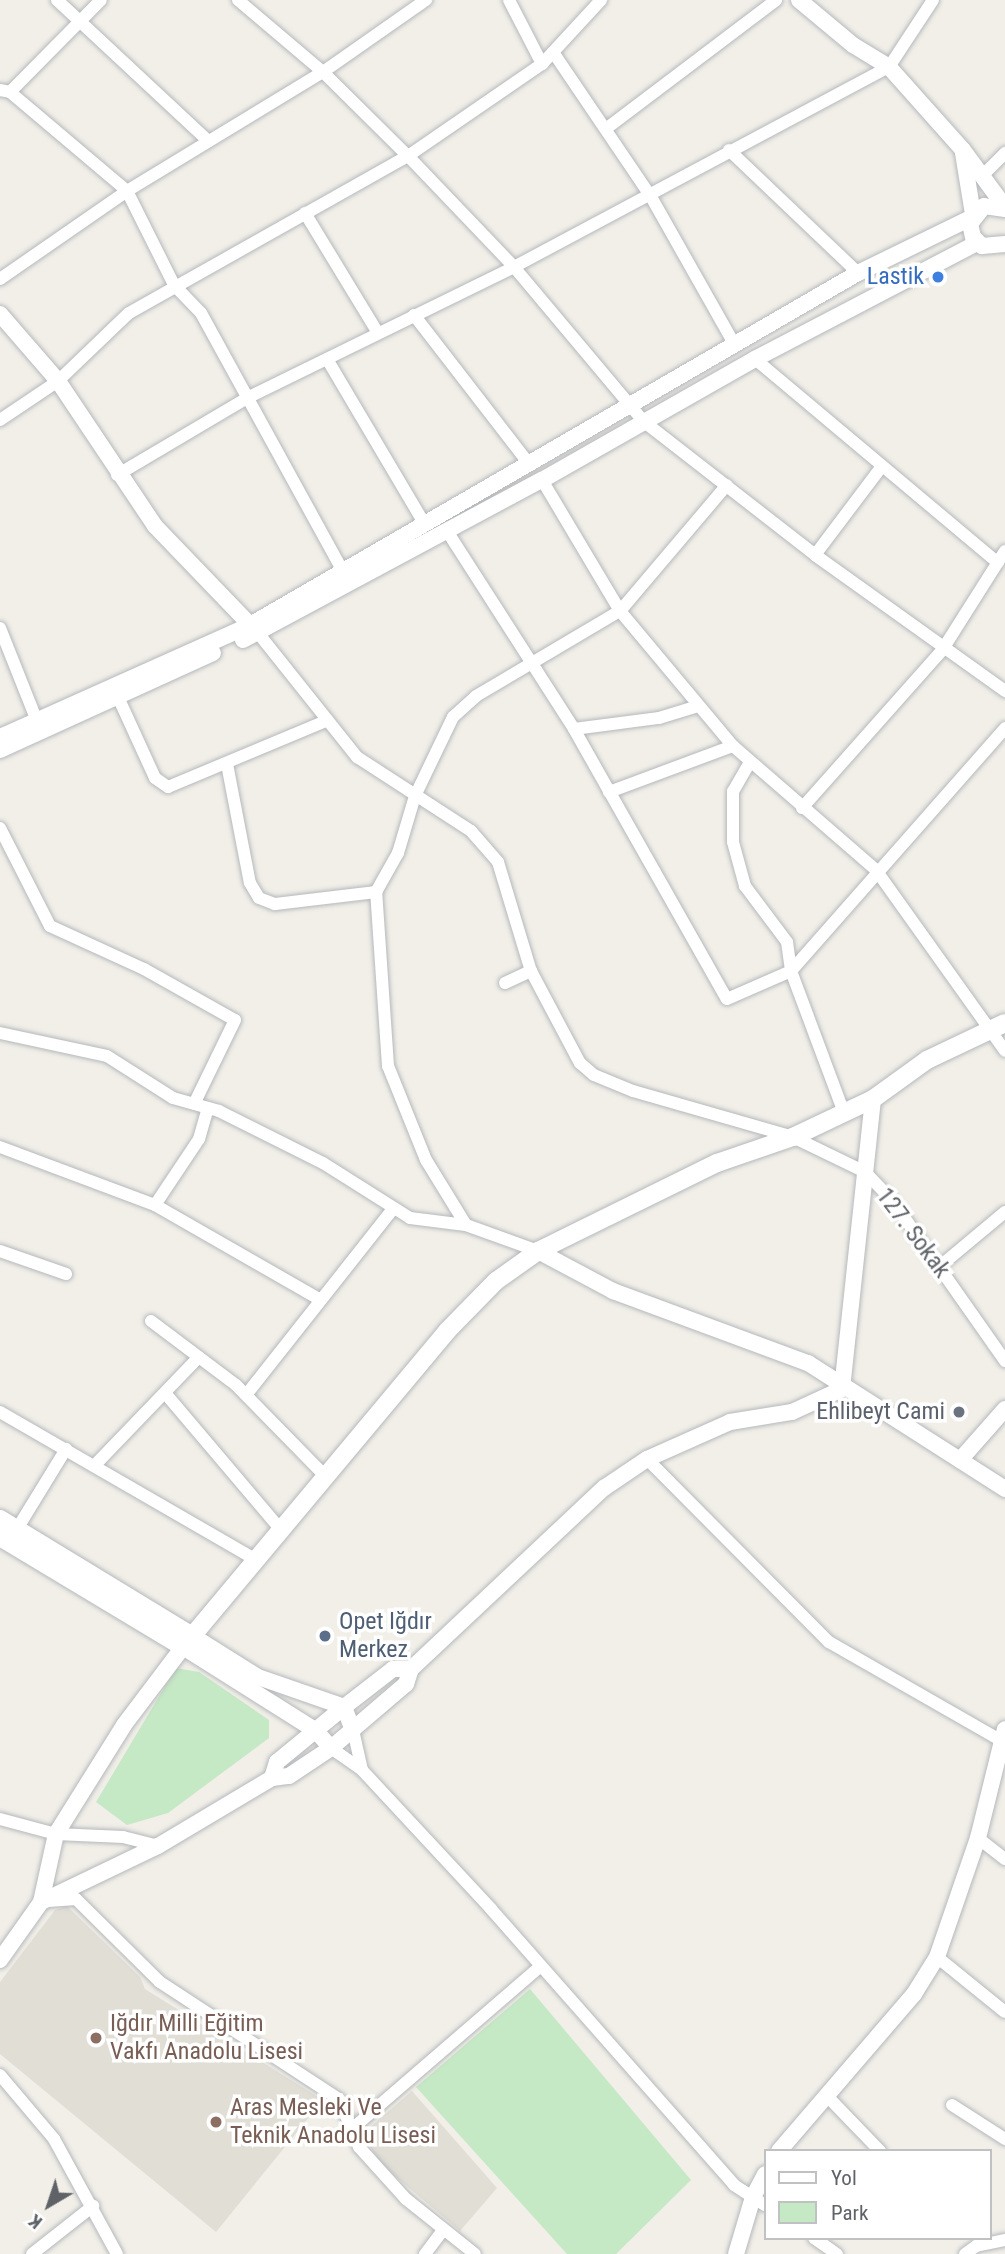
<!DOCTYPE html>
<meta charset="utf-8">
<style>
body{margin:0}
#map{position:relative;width:1005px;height:2254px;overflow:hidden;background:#f1efe8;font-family:"Roboto Condensed",sans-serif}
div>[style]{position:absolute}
.education>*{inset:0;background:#e1ded6}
.green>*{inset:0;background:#c5e8c5}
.roads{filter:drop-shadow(0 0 2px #b5b8bc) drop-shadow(0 0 2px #b5b8bc)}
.minor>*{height:12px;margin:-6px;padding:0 6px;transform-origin:6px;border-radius:6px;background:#fff}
.tertiary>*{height:16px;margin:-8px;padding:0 8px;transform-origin:8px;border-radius:8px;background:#fff}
.secondary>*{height:18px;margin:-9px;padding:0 9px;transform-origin:9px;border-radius:9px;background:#fff}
.dots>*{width:19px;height:19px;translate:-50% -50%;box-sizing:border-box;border:4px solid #fff;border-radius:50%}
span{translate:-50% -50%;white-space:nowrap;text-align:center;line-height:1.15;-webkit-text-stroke:7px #fff;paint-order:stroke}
.shop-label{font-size:24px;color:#366cbe}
.right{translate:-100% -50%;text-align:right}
.street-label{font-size:24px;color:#5f6368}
.worship-label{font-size:24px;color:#5b616d}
.service-label{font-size:24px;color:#4e5e75}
.left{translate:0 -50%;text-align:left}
.education-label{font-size:24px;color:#785e54}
.legend{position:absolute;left:764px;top:2149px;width:228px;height:91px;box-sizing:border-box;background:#fff;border:2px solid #bfc1c3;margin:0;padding:9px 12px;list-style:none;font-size:21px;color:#5f6368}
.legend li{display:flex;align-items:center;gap:14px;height:35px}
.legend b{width:35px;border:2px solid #bfc1c3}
.north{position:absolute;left:14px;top:2170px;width:70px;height:70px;-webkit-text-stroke:5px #fff;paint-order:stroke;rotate:219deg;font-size:19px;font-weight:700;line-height:28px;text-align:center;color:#5f6368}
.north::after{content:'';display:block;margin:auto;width:24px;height:32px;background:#5f6368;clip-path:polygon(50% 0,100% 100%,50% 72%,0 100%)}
</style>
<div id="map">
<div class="education">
<i style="clip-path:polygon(67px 1906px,140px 1977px,145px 1989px,323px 2100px,216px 2232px,0 2054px,0 1982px,55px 1910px)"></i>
<i style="clip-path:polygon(412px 2091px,497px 2188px,460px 2231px,382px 2165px,362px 2134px)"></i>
</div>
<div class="green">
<i style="clip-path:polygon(176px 1668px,199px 1672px,269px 1720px,269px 1738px,168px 1813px,127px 1825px,96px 1802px)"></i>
<i style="clip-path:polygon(530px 1989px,691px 2180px,616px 2254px,567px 2254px,416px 2087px)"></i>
</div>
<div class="roads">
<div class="minor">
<i style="left:57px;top:0;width:207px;rotate:43deg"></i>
<i style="left:238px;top:0;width:111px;rotate:40.3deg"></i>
<i style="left:323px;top:72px;width:120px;rotate:44.7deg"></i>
<i style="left:408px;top:156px;width:153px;rotate:46.3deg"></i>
<i style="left:514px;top:267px;width:201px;rotate:50deg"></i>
<i style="left:643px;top:421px;width:218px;rotate:37.9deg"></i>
<i style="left:815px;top:555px;width:234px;rotate:35.6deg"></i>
<i style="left:509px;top:0;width:72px;rotate:62.7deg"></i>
<i style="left:553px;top:52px;width:173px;rotate:55.9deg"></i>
<i style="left:650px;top:195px;width:172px;rotate:60.5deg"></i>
<i style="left:0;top:90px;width:10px;rotate:11deg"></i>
<i style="left:10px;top:92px;width:153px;rotate:40.2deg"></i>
<i style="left:127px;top:191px;width:105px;rotate:63.4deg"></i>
<i style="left:174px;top:285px;width:39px;rotate:46deg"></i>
<i style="left:201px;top:313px;width:301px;rotate:61.2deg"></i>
<i style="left:10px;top:92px;width:129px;rotate:-45.3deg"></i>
<i style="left:607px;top:128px;width:212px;rotate:-37.1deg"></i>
<i style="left:729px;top:150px;width:178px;rotate:43.6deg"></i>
<i style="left:982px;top:176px;width:33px;rotate:-45deg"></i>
<i style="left:305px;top:213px;width:140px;rotate:58.7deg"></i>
<i style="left:0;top:279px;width:155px;rotate:-34.7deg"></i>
<i style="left:127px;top:191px;width:229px;rotate:-31.3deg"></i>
<i style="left:323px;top:72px;width:126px;rotate:-35deg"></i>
<i style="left:414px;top:315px;width:188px;rotate:52.3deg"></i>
<i style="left:327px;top:359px;width:191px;rotate:59.4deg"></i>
<i style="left:755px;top:359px;width:317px;rotate:40deg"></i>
<i style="left:0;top:420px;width:70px;rotate:-33.9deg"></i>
<i style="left:58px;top:381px;width:98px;rotate:-43.8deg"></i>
<i style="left:129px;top:313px;width:320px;rotate:-29.4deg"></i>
<i style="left:408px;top:156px;width:163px;rotate:-34.5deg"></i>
<i style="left:542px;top:64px;width:87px;rotate:-47.3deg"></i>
<i style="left:117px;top:475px;width:151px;rotate:-30.6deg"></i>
<i style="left:247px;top:398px;width:297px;rotate:-26.1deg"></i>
<i style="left:514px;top:267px;width:425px;rotate:-28.1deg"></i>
<i style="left:889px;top:67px;width:80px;rotate:-56.7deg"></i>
<i style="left:542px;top:480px;width:152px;rotate:59.2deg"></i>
<i style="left:620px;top:611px;width:176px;rotate:50.1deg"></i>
<i style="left:733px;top:746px;width:189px;rotate:40.9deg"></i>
<i style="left:876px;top:870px;width:222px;rotate:54.5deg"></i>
<i style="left:447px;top:531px;width:235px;rotate:57.3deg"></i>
<i style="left:574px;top:729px;width:310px;rotate:60.5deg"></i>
<i style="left:727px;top:999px;width:70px;rotate:-23.6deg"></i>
<i style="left:791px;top:971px;width:324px;rotate:-48.6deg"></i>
<i style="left:815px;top:555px;width:111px;rotate:-53deg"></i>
<i style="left:0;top:628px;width:100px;rotate:68.3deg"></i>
<i style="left:258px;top:633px;width:159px;rotate:51.4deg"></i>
<i style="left:357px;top:757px;width:136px;rotate:33deg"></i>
<i style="left:471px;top:831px;width:41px;rotate:48.9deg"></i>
<i style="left:498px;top:862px;width:114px;rotate:73.2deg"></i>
<i style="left:531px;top:971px;width:104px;rotate:62deg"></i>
<i style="left:580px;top:1063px;width:18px;rotate:41deg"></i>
<i style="left:594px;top:1075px;width:42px;rotate:22.3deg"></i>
<i style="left:633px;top:1091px;width:166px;rotate:16deg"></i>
<i style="left:793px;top:1137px;width:80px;rotate:25.9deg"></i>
<i style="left:865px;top:1172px;width:39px;rotate:46deg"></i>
<i style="left:892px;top:1200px;width:197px;rotate:54.9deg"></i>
<i style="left:118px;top:697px;width:89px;rotate:65.4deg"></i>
<i style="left:155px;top:778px;width:16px;rotate:35deg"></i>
<i style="left:168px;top:787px;width:173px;rotate:-22.7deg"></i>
<i style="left:574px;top:729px;width:86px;rotate:-7.4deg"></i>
<i style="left:659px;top:718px;width:41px;rotate:-17.1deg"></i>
<i style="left:750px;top:762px;width:34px;rotate:120deg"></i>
<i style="left:733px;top:791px;width:51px;rotate:90deg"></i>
<i style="left:733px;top:842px;width:46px;rotate:74.7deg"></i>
<i style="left:745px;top:886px;width:70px;rotate:53.1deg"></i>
<i style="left:787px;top:942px;width:29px;rotate:82deg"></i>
<i style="left:791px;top:971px;width:152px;rotate:69.5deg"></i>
<i style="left:227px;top:764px;width:121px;rotate:79.1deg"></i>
<i style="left:250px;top:883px;width:17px;rotate:59deg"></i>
<i style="left:259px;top:898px;width:17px;rotate:21deg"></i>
<i style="left:275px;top:904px;width:102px;rotate:-6.8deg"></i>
<i style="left:609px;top:792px;width:132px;rotate:-20.4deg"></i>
<i style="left:802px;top:808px;width:213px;rotate:-48.4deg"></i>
<i style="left:943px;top:649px;width:116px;rotate:-57.7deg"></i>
<i style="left:0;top:828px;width:110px;rotate:63deg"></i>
<i style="left:50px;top:926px;width:103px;rotate:24.6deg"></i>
<i style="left:144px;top:969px;width:104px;rotate:29.3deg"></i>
<i style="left:235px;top:1020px;width:93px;rotate:116deg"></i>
<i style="left:505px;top:983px;width:29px;rotate:-25deg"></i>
<i style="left:0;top:1033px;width:109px;rotate:12.1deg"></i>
<i style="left:107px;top:1056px;width:78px;rotate:32.5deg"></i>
<i style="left:173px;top:1098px;width:48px;rotate:15.8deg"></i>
<i style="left:219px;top:1111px;width:116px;rotate:26.6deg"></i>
<i style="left:323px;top:1163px;width:103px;rotate:32.3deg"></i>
<i style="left:410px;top:1218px;width:56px;rotate:7.1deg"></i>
<i style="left:466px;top:1225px;width:77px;rotate:19.9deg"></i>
<i style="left:0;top:1147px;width:165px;rotate:20.5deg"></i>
<i style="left:155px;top:1205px;width:191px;rotate:29.8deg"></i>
<i style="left:155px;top:1205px;width:79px;rotate:-56.3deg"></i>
<i style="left:199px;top:1139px;width:32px;rotate:-74deg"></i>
<i style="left:466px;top:1225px;width:76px;rotate:-121.6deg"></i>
<i style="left:426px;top:1160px;width:101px;rotate:-112deg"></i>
<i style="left:388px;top:1066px;width:174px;rotate:-93.9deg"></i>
<i style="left:376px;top:892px;width:45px;rotate:-60.6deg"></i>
<i style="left:398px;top:853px;width:59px;rotate:-73.4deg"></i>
<i style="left:415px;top:796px;width:88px;rotate:-64.3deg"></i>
<i style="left:453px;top:717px;width:31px;rotate:-42deg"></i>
<i style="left:476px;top:696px;width:167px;rotate:-30.6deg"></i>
<i style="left:620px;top:611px;width:165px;rotate:-49.7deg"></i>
<i style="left:0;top:1251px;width:70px;rotate:19.2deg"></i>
<i style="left:939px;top:1267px;width:86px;rotate:-39.8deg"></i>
<i style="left:151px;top:1321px;width:106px;rotate:37deg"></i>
<i style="left:236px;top:1385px;width:127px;rotate:45.6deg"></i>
<i style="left:165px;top:1393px;width:180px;rotate:49.7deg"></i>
<i style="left:246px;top:1395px;width:237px;rotate:-51.7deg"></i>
<i style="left:0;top:1412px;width:296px;rotate:30deg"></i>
<i style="left:647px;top:1459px;width:258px;rotate:45.2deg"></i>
<i style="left:829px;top:1642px;width:203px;rotate:29.8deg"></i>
<i style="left:94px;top:1466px;width:151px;rotate:-46.1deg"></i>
<i style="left:17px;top:1529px;width:94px;rotate:-58.5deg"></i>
<i style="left:353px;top:1730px;width:41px;rotate:77.3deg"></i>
<i style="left:331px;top:1748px;width:38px;rotate:35deg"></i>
<i style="left:362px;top:1770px;width:190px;rotate:47.1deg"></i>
<i style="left:491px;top:1909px;width:368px;rotate:48.6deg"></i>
<i style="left:734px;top:2185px;width:37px;rotate:33deg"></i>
<i style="left:0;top:1819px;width:58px;rotate:15deg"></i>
<i style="left:56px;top:1834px;width:67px;rotate:2.6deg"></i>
<i style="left:123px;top:1837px;width:36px;rotate:14deg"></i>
<i style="left:978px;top:1838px;width:34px;rotate:38deg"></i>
<i style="left:48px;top:1901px;width:28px;rotate:-4deg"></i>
<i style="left:76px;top:1899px;width:118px;rotate:44.7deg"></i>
<i style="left:160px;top:1982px;width:214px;rotate:33.2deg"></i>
<i style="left:339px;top:2099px;width:52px;rotate:67.4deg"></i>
<i style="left:359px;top:2147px;width:70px;rotate:47.9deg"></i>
<i style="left:406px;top:2199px;width:88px;rotate:38.6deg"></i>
<i style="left:937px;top:1957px;width:87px;rotate:39deg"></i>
<i style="left:0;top:2075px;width:84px;rotate:49.8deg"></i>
<i style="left:54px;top:2139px;width:131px;rotate:61.3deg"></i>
<i style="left:826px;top:2095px;width:78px;rotate:46deg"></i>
<i style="left:952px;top:2105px;width:63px;rotate:32.7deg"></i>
<i style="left:353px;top:2128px;width:248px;rotate:-40.8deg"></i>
<i style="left:814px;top:2238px;width:28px;rotate:35deg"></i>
<i style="left:32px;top:2254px;width:78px;rotate:-38.2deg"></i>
<i style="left:425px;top:2254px;width:30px;rotate:-53deg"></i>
<i style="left:965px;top:2254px;width:14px;rotate:-36deg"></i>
<i style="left:976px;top:2246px;width:30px;rotate:-12deg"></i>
</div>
<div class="tertiary">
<i style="left:799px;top:0;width:70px;rotate:39.8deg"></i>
<i style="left:853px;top:45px;width:42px;rotate:31.4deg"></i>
<i style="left:889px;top:67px;width:111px;rotate:48.3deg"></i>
<i style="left:963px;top:150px;width:71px;rotate:53.6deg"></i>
<i style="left:963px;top:153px;width:62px;rotate:80.7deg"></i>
<i style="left:1005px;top:209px;width:21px;rotate:-172deg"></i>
<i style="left:984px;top:206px;width:23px;rotate:128deg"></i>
<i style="left:970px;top:224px;width:13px;rotate:77deg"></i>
<i style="left:973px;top:237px;width:13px;rotate:45deg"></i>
<i style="left:982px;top:246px;width:23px;rotate:-5deg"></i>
<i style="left:0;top:314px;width:89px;rotate:49.1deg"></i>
<i style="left:58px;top:381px;width:174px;rotate:56.2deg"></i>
<i style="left:155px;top:526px;width:146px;rotate:46.1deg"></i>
<i style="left:243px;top:640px;width:339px;rotate:-28.2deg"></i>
<i style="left:542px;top:480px;width:245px;rotate:-29.6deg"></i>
<i style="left:755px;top:359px;width:250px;rotate:-27.6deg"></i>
<i style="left:0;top:737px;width:274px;rotate:-24.1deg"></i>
<i style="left:250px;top:625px;width:703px;rotate:-30.07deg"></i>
<i style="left:858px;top:273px;width:126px;rotate:-26deg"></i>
<i style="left:0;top:750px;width:234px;rotate:-24.5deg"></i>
<i style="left:538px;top:1251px;width:85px;rotate:28.1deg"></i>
<i style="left:613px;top:1291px;width:208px;rotate:20.3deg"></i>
<i style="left:808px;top:1363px;width:234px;rotate:32.6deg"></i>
<i style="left:960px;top:1460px;width:68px;rotate:-48.6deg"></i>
<i style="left:191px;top:1635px;width:79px;rotate:32.1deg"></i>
<i style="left:258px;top:1677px;width:91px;rotate:19.2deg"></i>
<i style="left:344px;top:1707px;width:25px;rotate:69deg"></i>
<i style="left:272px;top:1778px;width:17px;rotate:-73deg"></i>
<i style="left:277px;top:1762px;width:87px;rotate:-39.4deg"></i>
<i style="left:344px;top:1707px;width:62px;rotate:-37.8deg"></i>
<i style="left:393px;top:1669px;width:18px"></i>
<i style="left:41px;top:1902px;width:70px;rotate:-77.6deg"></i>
<i style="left:56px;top:1834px;width:128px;rotate:-58deg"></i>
<i style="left:124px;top:1725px;width:98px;rotate:-52.9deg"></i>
<i style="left:183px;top:1647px;width:156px;rotate:32.2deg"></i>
<i style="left:315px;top:1730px;width:24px;rotate:48deg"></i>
<i style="left:0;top:1960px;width:71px;rotate:-54.7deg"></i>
<i style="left:41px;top:1902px;width:130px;rotate:-25.6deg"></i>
<i style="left:158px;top:1846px;width:133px;rotate:-30.8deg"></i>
<i style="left:272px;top:1778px;width:17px;rotate:-7deg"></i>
<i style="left:289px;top:1776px;width:50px;rotate:-33.7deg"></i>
<i style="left:331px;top:1748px;width:99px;rotate:-40.5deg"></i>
<i style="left:406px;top:1684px;width:16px;rotate:-72deg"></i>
<i style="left:411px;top:1669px;width:265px;rotate:-43.2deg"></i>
<i style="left:604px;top:1488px;width:52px;rotate:-34deg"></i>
<i style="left:647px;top:1459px;width:91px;rotate:-24deg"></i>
<i style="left:730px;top:1422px;width:63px;rotate:-9.2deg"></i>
<i style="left:792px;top:1412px;width:55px;rotate:-24.7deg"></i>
<i style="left:842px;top:1389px;width:292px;rotate:-83.9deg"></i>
<i style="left:779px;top:2151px;width:207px;rotate:-49.3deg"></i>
<i style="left:914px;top:1994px;width:44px;rotate:-58.1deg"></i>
<i style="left:937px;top:1957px;width:126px;rotate:-71deg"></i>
<i style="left:978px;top:1838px;width:112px;rotate:-76.1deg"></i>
<i style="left:736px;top:2254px;width:59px;rotate:-73.4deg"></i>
<i style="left:753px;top:2197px;width:26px;rotate:-62deg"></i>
</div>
<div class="secondary">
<i style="left:0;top:1519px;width:223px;rotate:31.3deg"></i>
<i style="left:0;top:1537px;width:214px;rotate:31deg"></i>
<i style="left:183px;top:1647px;width:412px;rotate:-50.1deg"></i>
<i style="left:447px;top:1331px;width:70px;rotate:-45.6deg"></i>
<i style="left:496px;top:1281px;width:52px;rotate:-35.5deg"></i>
<i style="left:538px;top:1251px;width:199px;rotate:-26.2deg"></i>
<i style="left:717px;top:1163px;width:80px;rotate:-18.9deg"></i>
<i style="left:793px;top:1137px;width:89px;rotate:-25.4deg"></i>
<i style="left:873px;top:1099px;width:67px;rotate:-35.8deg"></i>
<i style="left:927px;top:1060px;width:86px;rotate:-25.4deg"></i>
</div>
</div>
<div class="dots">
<i style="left:938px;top:277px;background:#3f7fe0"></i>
<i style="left:959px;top:1412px;background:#6b7280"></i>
<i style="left:325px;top:1636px;background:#5c6f8a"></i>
<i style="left:96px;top:2038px;background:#8d6e63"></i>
<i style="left:216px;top:2122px;background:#8d6e63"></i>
</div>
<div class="shop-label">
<span class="right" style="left:924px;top:277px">Lastik</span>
</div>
<div class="street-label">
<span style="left:913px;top:1233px;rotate:53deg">127. Sokak</span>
</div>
<div class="worship-label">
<span class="right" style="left:945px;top:1412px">Ehlibeyt Cami</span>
</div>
<div class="service-label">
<span class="left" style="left:339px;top:1636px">Opet Iğdır<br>Merkez</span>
</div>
<div class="education-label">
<span class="left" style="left:110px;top:2038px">Iğdır Milli Eğitim<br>Vakfı Anadolu Lisesi</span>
<span class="left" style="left:230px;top:2122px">Aras Mesleki Ve<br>Teknik Anadolu Lisesi</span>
</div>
<ul class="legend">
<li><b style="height:9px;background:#fff"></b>Yol</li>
<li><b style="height:19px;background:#c5e8c5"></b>Park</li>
</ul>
<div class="north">K</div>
</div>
